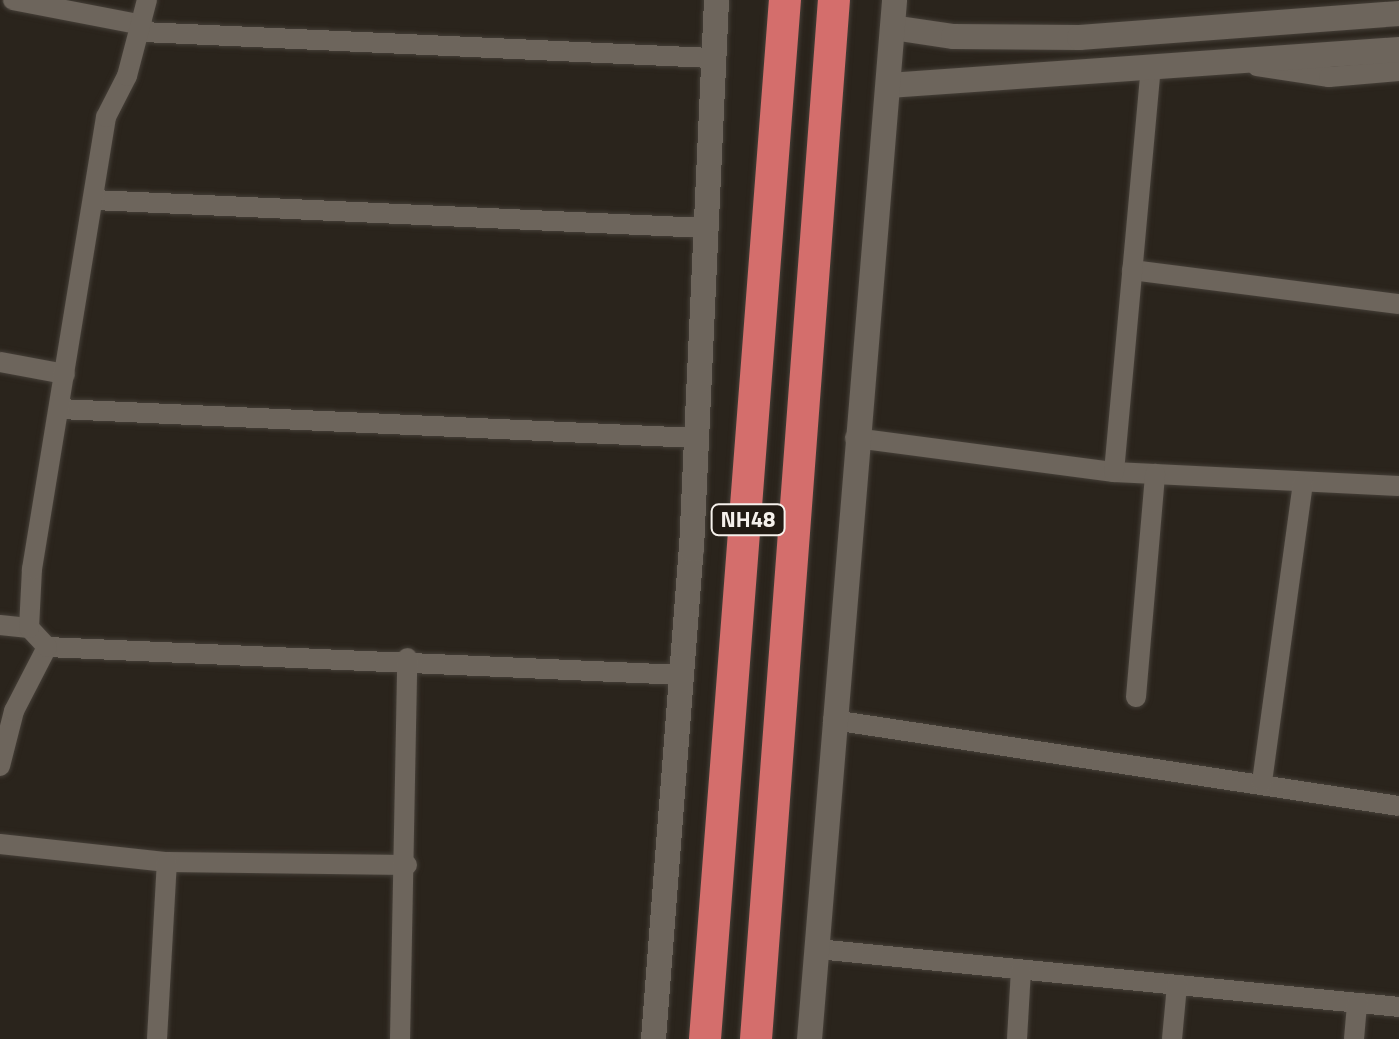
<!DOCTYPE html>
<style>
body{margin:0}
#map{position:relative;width:1399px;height:1039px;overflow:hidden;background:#2a241c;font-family:"Titillium Web",sans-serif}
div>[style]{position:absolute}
.roads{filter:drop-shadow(0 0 2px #453f38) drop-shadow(0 0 2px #453f38)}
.minor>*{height:20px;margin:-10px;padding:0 10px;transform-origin:10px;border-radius:10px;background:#6d655c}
.tertiary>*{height:25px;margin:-12.5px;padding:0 12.5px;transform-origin:12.5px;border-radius:12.5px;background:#6d655c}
.trunk>*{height:32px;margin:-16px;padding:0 16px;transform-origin:16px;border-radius:16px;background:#d46e6c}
span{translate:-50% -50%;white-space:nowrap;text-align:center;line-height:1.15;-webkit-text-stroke:8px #211a13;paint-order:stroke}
.shield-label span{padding:2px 8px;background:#211a13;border:2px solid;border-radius:8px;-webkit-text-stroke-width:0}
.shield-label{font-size:22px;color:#f5f0eb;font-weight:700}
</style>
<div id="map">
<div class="roads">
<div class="minor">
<i style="left:13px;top:0;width:132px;rotate:10.9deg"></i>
<i style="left:143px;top:32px;width:570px;rotate:2.62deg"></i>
<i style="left:1257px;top:66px;width:73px;rotate:8.7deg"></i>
<i style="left:1329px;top:77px;width:70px;rotate:-4.9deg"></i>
<i style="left:94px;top:200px;width:614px;rotate:2.62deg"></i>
<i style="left:1132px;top:270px;width:269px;rotate:7.3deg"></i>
<i style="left:0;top:362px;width:66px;rotate:10.5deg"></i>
<i style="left:60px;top:409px;width:637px;rotate:2.61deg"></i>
<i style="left:855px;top:438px;width:261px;rotate:7.5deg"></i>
<i style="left:1114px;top:472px;width:285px;rotate:2.8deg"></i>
<i style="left:1114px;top:472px;width:408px;rotate:-84.8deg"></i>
<i style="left:0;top:625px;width:29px;rotate:6deg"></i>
<i style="left:47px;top:647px;width:637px;rotate:2.52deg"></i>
<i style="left:1136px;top:697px;width:224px;rotate:-85.1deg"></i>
<i style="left:833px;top:720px;width:572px;rotate:8.64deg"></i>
<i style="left:0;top:766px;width:57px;rotate:-75.7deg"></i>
<i style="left:14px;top:711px;width:72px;rotate:-62.7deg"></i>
<i style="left:47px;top:647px;width:26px;rotate:-133deg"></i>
<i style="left:29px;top:628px;width:59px;rotate:-87.1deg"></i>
<i style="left:32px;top:569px;width:458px;rotate:-80.7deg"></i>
<i style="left:106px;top:117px;width:46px;rotate:-62.9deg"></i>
<i style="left:127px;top:76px;width:79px;rotate:-75.3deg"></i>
<i style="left:1262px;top:782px;width:301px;rotate:-82.2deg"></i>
<i style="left:0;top:844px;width:168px;rotate:6.2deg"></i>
<i style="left:167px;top:862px;width:240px;rotate:0.7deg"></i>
<i style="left:817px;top:949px;width:585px;rotate:5.69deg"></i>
<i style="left:157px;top:1039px;width:177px;rotate:-86.8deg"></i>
<i style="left:400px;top:1039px;width:381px;rotate:-88.9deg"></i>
<i style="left:1017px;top:1039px;width:69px;rotate:-86.7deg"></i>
<i style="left:1172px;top:1039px;width:54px;rotate:-84.7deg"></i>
<i style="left:1354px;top:1039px;width:36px;rotate:-85deg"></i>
</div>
<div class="tertiary">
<i style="left:892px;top:27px;width:62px;rotate:8.4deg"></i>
<i style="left:953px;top:36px;width:126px;rotate:0.5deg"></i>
<i style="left:1079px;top:37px;width:321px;rotate:-4.3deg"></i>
<i style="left:888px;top:85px;width:512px;rotate:-4.03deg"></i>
<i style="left:653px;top:1039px;width:491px;rotate:-85.6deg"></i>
<i style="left:691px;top:549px;width:550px;rotate:-87.39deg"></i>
<i style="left:809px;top:1039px;width:1042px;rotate:-85.32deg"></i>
</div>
<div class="trunk">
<i style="left:705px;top:1039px;width:1042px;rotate:-85.6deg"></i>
<i style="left:756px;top:1039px;width:1042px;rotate:-85.71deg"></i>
</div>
</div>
<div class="shield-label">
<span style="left:748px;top:520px">NH48</span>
</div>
</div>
